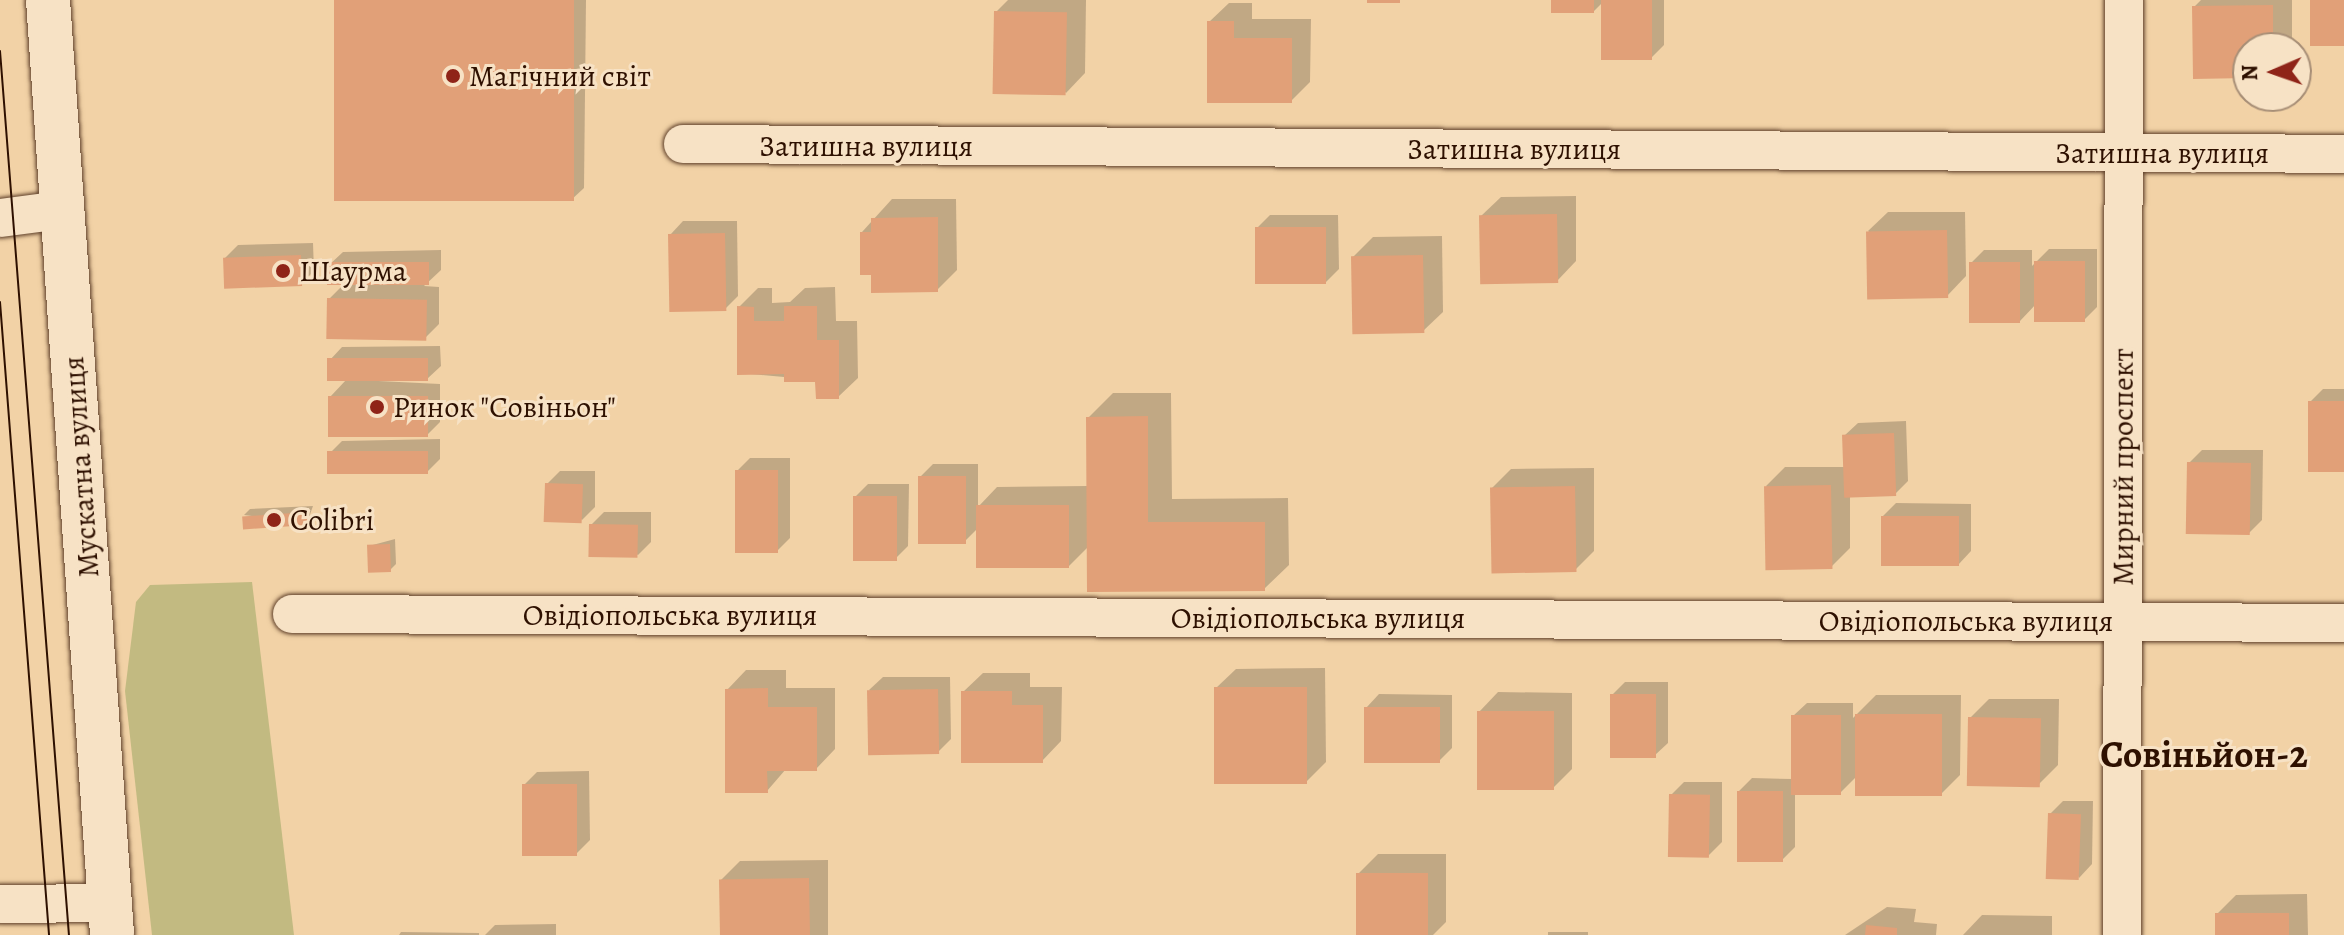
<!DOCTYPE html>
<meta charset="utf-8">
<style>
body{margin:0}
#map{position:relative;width:2344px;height:935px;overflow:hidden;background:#f2d2a6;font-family:Alegreya,serif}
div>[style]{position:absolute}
.green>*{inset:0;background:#c2ba81}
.shadow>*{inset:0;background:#0003;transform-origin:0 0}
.building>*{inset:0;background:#e1a078;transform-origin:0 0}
.roads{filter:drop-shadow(0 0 2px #5f402a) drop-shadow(0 0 2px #5f402a)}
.minor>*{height:38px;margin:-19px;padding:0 19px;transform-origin:19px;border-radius:19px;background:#f7e2c5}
.tertiary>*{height:44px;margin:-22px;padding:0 22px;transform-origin:22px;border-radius:22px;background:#f7e2c5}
.tram>*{height:2px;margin:-1px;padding:0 1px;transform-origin:1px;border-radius:1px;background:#2e1000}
.dots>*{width:22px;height:22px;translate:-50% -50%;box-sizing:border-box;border:4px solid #f7e2c5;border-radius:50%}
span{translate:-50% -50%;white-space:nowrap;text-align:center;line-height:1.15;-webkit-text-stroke:6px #f7e2c5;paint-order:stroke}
.poi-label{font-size:30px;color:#2e1000}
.left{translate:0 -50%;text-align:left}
.street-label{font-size:30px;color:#2e1000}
.district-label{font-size:38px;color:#2e1000;font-weight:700}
.north{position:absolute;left:2232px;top:32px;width:80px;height:80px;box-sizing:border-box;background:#f7e2c5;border:2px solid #a78e76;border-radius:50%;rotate:268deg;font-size:22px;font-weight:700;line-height:32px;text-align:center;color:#2e1000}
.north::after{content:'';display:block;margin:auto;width:28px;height:36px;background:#8f2418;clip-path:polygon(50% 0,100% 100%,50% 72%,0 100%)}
</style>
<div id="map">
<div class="green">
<i style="clip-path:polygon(252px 582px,294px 935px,152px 935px,125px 691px,136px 602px,150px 585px)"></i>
</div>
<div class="shadow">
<i style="clip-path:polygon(335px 0,586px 0,584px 188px,570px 201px)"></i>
<i style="clip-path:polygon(1008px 0,1086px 0,1085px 73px,1066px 93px,996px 12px)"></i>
<i style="clip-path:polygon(1553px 0,1664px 0,1664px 45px,1651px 58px,1603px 2px,1594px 11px)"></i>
<i style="clip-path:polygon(2201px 0,2292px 0,2292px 48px,2248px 48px,2248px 76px,2194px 7px)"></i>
<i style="clip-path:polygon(1229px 3px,1252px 3px,1252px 19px,1311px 19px,1310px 82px,1291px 101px,1209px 22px)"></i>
<i style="clip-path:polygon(1576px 196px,1576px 261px,1557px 281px,1481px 216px,1501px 197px)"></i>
<i style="clip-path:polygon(892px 199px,956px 199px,957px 270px,937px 290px,873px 273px,862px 232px)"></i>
<i style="clip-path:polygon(1888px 212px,1965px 212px,1966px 276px,1947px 296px,1868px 231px)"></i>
<i style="clip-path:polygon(1270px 215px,1338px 215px,1339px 269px,1326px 282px,1257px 228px)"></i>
<i style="clip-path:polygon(683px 221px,737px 221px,738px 296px,725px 309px,670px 235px)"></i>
<i style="clip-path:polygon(1442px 236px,1443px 312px,1423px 331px,1353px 257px,1373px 237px)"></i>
<i style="clip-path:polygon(313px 243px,314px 271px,301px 284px,225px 258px,238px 245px)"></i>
<i style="clip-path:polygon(2049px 249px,2097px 249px,2097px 307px,2084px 320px,2036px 304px,2020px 321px,1971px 263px,1984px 250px,2032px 250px,2032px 266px)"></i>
<i style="clip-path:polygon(441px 250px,441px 270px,424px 286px,439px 287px,439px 324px,426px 337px,329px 299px,343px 285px,329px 265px,343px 252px)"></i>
<i style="clip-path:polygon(835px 287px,836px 321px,857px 321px,858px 378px,838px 397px,817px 380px,739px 373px,739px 307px,758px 288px,772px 288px,772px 303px,790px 302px,805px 288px)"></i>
<i style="clip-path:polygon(440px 346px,441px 366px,427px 379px,358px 380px,440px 384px,440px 422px,427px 435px,330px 397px,346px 380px,329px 361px,342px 347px)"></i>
<i style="clip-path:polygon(2323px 389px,2344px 389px,2344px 470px,2310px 402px)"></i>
<i style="clip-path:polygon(1113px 393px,1171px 393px,1172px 499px,1288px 498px,1289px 565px,1264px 589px,1089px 546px,1069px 566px,978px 528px,964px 542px,920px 477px,933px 464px,978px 464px,978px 507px,997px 487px,1088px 486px,1088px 418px)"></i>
<i style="clip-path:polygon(1906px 421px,1908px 481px,1895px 494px,1850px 496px,1850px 548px,1831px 567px,1766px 486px,1785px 467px,1846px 467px,1844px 436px,1858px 423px)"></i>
<i style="clip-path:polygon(440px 439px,440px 459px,427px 472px,329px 454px,342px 441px)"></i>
<i style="clip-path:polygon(2202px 450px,2263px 450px,2262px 520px,2249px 533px,2189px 463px)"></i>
<i style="clip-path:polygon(750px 458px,790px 458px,790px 538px,777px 551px,737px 471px)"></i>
<i style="clip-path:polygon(1594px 468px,1594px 551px,1575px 570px,1492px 488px,1511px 469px)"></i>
<i style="clip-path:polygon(560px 471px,595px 471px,595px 507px,582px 520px,547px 484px)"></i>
<i style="clip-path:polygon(868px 484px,909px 484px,908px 546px,895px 559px,855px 497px)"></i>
<i style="clip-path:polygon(1896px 503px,1971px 504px,1971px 551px,1958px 565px,1883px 516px)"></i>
<i style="clip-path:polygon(313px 506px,307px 523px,244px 515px,250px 509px)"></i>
<i style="clip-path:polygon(604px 512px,651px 512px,651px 542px,638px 555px,591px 525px)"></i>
<i style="clip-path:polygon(395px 539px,396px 564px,390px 570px,369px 546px)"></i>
<i style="clip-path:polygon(1325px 668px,1326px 762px,1307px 781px,1216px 688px,1236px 669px)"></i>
<i style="clip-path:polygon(746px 670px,786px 670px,786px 688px,835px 688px,835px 749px,816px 769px,786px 769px,767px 791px,727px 690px)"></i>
<i style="clip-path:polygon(983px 673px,1030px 673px,1030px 687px,1062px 687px,1061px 741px,1042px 761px,963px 692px)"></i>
<i style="clip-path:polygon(883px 677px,950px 677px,951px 739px,938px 752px,869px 690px)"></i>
<i style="clip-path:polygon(1625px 682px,1668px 682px,1668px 743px,1654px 756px,1612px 695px)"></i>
<i style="clip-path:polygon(1498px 692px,1572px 693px,1572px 769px,1553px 788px,1479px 712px)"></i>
<i style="clip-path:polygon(1379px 694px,1452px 695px,1452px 748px,1439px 761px,1366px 708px)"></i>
<i style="clip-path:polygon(1876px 695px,1961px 695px,1960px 775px,1941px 794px,1857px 776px,1840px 793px,1795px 793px,1795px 847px,1782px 860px,1739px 791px,1752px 778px,1793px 779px,1793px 716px,1807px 703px,1853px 703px,1853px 718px)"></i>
<i style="clip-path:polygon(1989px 699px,2059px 699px,2058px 765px,2039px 784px,1970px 718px)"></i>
<i style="clip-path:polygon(589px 771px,590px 840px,577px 853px,524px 785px,537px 772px)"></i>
<i style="clip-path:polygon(1684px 782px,1722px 782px,1722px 842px,1709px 855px,1671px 795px)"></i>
<i style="clip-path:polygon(2063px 801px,2093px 801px,2092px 864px,2079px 878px,2050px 814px)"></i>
<i style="clip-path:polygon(1378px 854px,1446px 854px,1446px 922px,1433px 935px,1358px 935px,1358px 874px)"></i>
<i style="clip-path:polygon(828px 860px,828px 935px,721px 935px,721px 880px,740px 861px)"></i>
<i style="clip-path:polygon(2307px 894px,2308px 935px,2217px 935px,2217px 914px,2236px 895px)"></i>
<i style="clip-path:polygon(1887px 907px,1916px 909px,1914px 922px,1937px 924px,1936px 935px,1845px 935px)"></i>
<i style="clip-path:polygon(1982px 915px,2052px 916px,2052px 935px,1963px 935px)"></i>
<i style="clip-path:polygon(556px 924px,556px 935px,485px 935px,495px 925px)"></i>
<i style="clip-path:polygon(401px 932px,479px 933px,479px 935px,399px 935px)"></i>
<i style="left:1548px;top:932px;width:40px;height:5px"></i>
</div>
<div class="building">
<i style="left:334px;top:0;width:240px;height:201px"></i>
<i style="left:1367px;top:0;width:33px;height:3px"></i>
<i style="left:1551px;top:0;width:43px;height:13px"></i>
<i style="left:1601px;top:0;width:51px;height:60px"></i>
<i style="left:2310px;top:0;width:34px;height:46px"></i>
<i style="clip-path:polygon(2273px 5px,2273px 48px,2248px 48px,2248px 78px,2193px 79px,2192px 6px)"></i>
<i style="left:994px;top:11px;width:73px;height:83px;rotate:1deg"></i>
<i style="clip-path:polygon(1207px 21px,1234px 21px,1234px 38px,1292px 38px,1292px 103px,1207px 103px)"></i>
<i style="left:1557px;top:214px;width:69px;height:78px;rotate:89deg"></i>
<i style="clip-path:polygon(938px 217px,938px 292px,871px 293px,871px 275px,860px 275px,860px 232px,871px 232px,871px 218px)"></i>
<i style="left:1255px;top:227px;width:71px;height:57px"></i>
<i style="left:1947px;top:230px;width:68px;height:81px;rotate:89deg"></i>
<i style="left:725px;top:233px;width:78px;height:57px;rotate:89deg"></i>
<i style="left:301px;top:255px;width:31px;height:78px;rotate:88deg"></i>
<i style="left:1423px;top:255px;width:78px;height:72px;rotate:89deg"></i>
<i style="left:2034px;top:261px;width:51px;height:61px"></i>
<i style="left:429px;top:262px;width:23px;height:102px;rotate:90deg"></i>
<i style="left:2020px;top:262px;width:61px;height:51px;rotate:90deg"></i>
<i style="left:327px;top:298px;width:100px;height:41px;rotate:1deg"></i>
<i style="clip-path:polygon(737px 306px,754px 307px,754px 321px,784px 321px,784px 306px,817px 306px,817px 340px,839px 340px,839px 399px,816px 399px,815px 382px,784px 382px,784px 374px,737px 375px)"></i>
<i style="left:428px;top:358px;width:23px;height:101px;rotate:90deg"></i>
<i style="left:328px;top:396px;width:100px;height:41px"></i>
<i style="left:2308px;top:401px;width:36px;height:71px"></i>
<i style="clip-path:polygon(1148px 416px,1148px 522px,1265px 522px,1265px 591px,1087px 592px,1086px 417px)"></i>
<i style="left:1894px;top:433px;width:63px;height:52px;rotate:88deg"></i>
<i style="left:428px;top:451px;width:23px;height:101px;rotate:90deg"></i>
<i style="left:2187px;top:462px;width:64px;height:72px;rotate:1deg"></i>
<i style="left:735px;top:470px;width:43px;height:83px"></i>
<i style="left:918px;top:476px;width:48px;height:68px"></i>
<i style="left:545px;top:483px;width:38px;height:39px;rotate:2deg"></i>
<i style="left:1831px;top:485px;width:84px;height:67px;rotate:89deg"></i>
<i style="left:1575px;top:486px;width:86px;height:85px;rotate:89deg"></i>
<i style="left:853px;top:496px;width:44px;height:65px"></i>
<i style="left:1069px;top:505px;width:63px;height:93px;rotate:90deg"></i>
<i style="left:307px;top:512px;width:13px;height:65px;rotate:86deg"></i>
<i style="left:1881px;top:516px;width:78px;height:50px"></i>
<i style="left:589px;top:524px;width:49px;height:33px;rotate:1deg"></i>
<i style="left:390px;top:544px;width:28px;height:23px;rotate:88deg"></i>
<i style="left:1214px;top:687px;width:93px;height:97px"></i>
<i style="clip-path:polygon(768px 688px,768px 707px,817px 707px,817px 771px,767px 771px,768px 793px,725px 793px,725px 689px)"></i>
<i style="left:938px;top:689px;width:65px;height:71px;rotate:89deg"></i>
<i style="clip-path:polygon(961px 691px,1012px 691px,1012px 705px,1043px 705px,1043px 763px,961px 763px)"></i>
<i style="left:1610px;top:694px;width:46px;height:64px"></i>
<i style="left:1364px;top:707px;width:76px;height:56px"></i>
<i style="left:1477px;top:711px;width:77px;height:79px"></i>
<i style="left:1855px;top:714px;width:87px;height:82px"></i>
<i style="left:1791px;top:715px;width:50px;height:80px"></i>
<i style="left:1968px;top:717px;width:73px;height:69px;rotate:1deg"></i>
<i style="left:522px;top:784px;width:55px;height:72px"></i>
<i style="left:1737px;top:791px;width:46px;height:71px"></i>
<i style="left:1669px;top:794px;width:41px;height:63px;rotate:1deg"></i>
<i style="left:2048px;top:813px;width:33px;height:66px;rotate:2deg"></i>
<i style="left:1356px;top:873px;width:72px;height:62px"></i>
<i style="left:809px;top:878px;width:57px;height:90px;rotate:89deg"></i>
<i style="left:2289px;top:913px;width:22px;height:74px;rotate:90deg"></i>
<i style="clip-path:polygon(1866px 925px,1897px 928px,1897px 935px,1865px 935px)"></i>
</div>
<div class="roads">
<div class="minor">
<i style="left:683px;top:144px;width:1661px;rotate:0.34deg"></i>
<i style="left:0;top:218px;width:63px;rotate:-7.4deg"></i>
<i style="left:292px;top:614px;width:2052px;rotate:0.25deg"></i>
<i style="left:0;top:904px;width:109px;rotate:-0.5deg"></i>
<i style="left:2122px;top:935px;width:935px;rotate:-89.88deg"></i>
</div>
<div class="tertiary">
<i style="left:48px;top:0;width:937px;rotate:86.08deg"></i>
</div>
</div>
<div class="tram">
<i style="left:0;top:51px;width:887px;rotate:85.54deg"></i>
<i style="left:0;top:302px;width:635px;rotate:85.57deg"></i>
</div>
<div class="dots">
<i style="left:453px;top:76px;background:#8f2418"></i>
<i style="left:283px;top:271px;background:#8f2418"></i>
<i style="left:377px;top:407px;background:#8f2418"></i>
<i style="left:274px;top:520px;background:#8f2418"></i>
</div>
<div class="poi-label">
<span class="left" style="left:469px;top:76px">Магічний світ</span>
<span class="left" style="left:299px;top:271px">Шаурма</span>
<span class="left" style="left:393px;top:407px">Ринок "Совіньон"</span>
<span class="left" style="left:290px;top:520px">Colibri</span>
</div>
<div class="street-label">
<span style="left:866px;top:146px">Затишна вулиця</span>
<span style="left:1514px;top:149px">Затишна вулиця</span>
<span style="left:2162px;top:153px">Затишна вулиця</span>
<span style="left:81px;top:467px;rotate:-94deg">Мускатна вулиця</span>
<span style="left:2123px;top:467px;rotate:-90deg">Мирний проспект</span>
<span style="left:670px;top:615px">Овідіопольська вулиця</span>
<span style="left:1318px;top:618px">Овідіопольська вулиця</span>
<span style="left:1966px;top:621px">Овідіопольська вулиця</span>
</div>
<div class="district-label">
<span style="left:2204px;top:755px">Совіньйон-2</span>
</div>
<div class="north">N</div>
</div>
